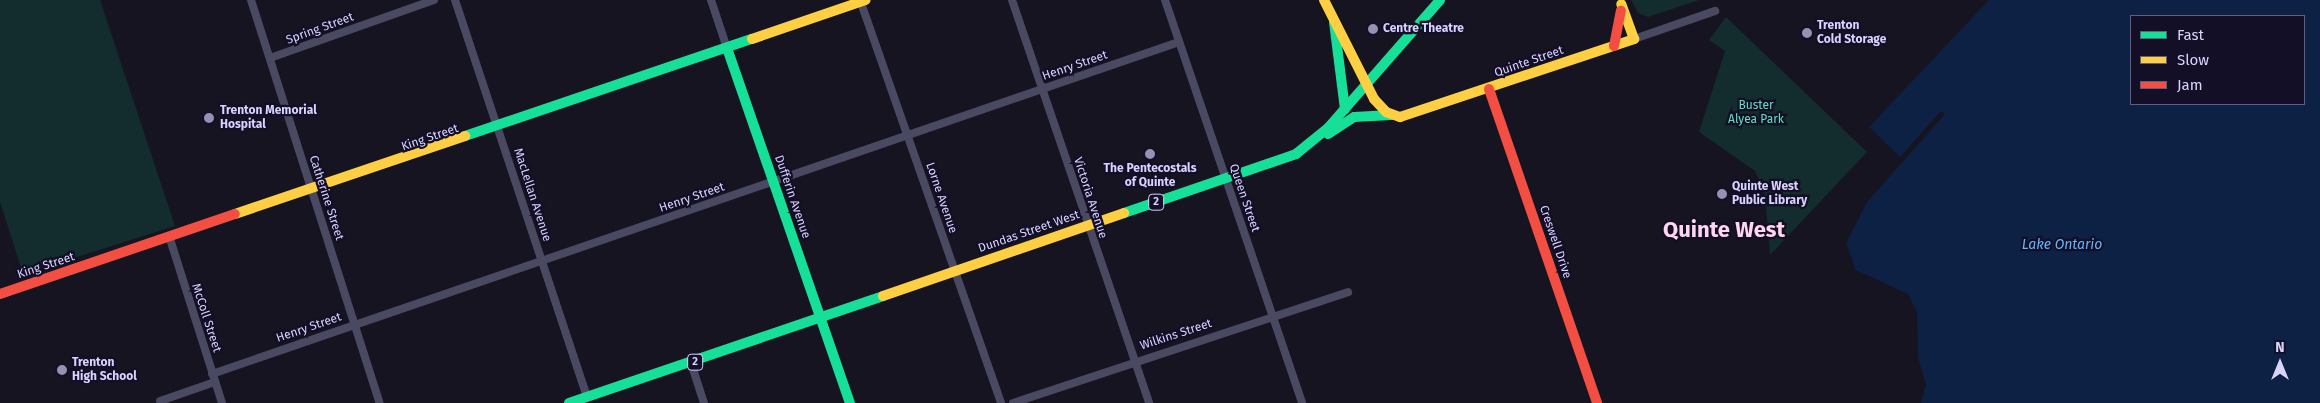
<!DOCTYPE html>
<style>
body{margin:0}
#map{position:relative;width:2320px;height:403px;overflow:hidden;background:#161421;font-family:"Fira Sans",sans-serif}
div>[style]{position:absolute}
.green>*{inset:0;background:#132c2d}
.water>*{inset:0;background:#0d2144}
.street>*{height:8px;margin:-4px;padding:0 4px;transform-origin:4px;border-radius:4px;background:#4a4962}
.fast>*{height:10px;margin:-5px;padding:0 5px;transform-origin:5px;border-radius:5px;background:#16e098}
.slow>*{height:10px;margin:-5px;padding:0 5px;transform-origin:5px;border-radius:5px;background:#ffcf43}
.jam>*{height:10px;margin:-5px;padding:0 5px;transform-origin:5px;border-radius:5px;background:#f24e42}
.dots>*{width:14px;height:14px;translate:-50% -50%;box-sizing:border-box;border:2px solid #130f26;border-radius:50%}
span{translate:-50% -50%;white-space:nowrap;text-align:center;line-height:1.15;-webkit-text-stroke:4.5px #130f26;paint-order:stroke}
.shield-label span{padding:1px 4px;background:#130f26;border:1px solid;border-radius:4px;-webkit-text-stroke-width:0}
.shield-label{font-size:11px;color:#d9d4ff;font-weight:700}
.poi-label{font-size:12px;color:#d9d4ff;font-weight:700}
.left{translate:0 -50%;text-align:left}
.street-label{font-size:12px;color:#d9d4ff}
.park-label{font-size:12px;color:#5fe0c0}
.water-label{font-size:14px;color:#62b6ff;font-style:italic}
.town-label{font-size:22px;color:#ffd6f0;font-weight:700}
.legend{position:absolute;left:2130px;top:15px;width:175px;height:90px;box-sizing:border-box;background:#130f26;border:1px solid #625e7d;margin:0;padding:6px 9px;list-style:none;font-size:15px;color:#d9d4ff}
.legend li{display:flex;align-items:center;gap:10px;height:25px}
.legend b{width:25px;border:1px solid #625e7d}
.north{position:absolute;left:2255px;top:338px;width:50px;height:50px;-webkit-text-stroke:4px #130f26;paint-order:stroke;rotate:0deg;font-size:14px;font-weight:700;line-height:20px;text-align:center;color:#d9d4ff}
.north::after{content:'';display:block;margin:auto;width:18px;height:22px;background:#d9d4ff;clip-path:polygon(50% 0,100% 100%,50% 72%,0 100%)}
</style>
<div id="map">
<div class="green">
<i style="clip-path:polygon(0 0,100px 0,175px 226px,23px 274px,0 202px)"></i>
<i style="clip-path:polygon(1631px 0,1699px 0,1648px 17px,1638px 13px)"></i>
<i style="clip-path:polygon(1726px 17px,1867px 152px,1770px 255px,1765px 193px,1755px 171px,1699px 132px,1725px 51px,1709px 40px)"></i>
</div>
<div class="water">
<i style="clip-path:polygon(evenodd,1989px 0,2320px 0,2320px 403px,1921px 403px,1926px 385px,1918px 357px,1917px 312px,1908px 294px,1856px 270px,1846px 243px,1867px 202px,1945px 114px,1941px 111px,1900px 157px,1869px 127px,1989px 0,2131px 16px,2304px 16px,2304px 104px,2131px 104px,2131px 16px)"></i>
</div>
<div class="street">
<i style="left:251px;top:0;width:423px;rotate:72.3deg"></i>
<i style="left:455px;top:0;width:418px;rotate:71.6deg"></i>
<i style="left:711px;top:0;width:51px;rotate:71.6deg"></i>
<i style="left:860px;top:0;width:427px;rotate:70.7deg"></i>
<i style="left:1012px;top:0;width:426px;rotate:71.2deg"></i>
<i style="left:1165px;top:0;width:426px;rotate:71.2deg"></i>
<i style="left:1634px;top:39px;width:86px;rotate:-19.1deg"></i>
<i style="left:270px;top:58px;width:174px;rotate:-19.5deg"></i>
<i style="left:170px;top:239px;width:172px;rotate:72.4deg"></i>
<i style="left:691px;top:363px;width:42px;rotate:72deg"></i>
<i style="left:212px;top:374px;width:1022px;rotate:-18.95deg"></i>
<i style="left:160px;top:401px;width:58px;rotate:-19.1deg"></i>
<i style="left:1013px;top:403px;width:353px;rotate:-18.3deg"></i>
</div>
<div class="fast">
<i style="left:1334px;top:22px;width:88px;rotate:82.8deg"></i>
<i style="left:727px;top:48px;width:376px;rotate:70.9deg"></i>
<i style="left:1328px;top:134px;width:31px;rotate:-33deg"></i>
<i style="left:1354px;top:117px;width:37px;rotate:-3deg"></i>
<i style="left:465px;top:136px;width:303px;rotate:-18.7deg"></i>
<i style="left:1124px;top:213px;width:182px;rotate:-18.9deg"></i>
<i style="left:1296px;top:154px;width:41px;rotate:-39.1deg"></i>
<i style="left:1328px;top:128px;width:170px;rotate:-48.8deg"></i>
<i style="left:569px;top:403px;width:332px;rotate:-18.8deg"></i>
</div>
<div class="slow">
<i style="left:1324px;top:0;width:111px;rotate:63.2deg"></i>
<i style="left:1374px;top:99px;width:18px;rotate:47deg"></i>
<i style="left:1386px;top:112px;width:15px;rotate:20deg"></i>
<i style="left:1400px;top:117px;width:247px;rotate:-18.4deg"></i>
<i style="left:1634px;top:39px;width:37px;rotate:-110deg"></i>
<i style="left:752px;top:39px;width:120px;rotate:-18.9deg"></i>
<i style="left:235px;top:214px;width:243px;rotate:-18.7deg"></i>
<i style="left:883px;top:296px;width:255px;rotate:-19deg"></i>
</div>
<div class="jam">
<i style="left:1614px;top:46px;width:36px;rotate:-79deg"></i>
<i style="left:1489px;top:89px;width:332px;rotate:71deg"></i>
<i style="left:0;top:294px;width:248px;rotate:-18.8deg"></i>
</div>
<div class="dots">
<i style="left:1373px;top:29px;background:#9591b1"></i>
<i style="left:1807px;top:33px;background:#9591b1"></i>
<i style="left:209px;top:118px;background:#9591b1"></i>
<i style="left:1150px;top:154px;background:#9591b1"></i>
<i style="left:1722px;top:194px;background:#9591b1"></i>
<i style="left:62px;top:370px;background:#9591b1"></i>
</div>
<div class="shield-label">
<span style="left:1156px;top:202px">2</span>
<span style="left:695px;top:362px">2</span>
</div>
<div class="poi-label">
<span class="left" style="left:1817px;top:33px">Trenton<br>Cold Storage</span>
<span class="left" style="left:1383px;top:29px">Centre Theatre</span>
<span class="left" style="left:220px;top:118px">Trenton Memorial<br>Hospital</span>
<span style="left:1150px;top:176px">The Pentecostals<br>of Quinte</span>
<span class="left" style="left:1732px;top:194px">Quinte West<br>Public Library</span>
<span class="left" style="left:72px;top:370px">Trenton<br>High School</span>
</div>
<div class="street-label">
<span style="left:320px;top:29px;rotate:-20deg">Spring Street</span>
<span style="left:1529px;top:62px;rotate:-19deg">Quinte Street</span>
<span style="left:1075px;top:66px;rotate:-19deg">Henry Street</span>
<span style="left:430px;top:138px;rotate:-19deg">King Street</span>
<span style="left:532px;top:195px;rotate:72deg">MacLellan Avenue</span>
<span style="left:792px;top:197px;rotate:71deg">Dufferin Avenue</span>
<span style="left:326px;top:198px;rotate:72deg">Catherine Street</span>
<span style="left:692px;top:198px;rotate:-19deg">Henry Street</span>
<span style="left:941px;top:198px;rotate:71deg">Lorne Avenue</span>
<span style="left:1090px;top:198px;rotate:72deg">Victoria Avenue</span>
<span style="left:1244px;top:198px;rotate:71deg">Queen Street</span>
<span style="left:1029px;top:232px;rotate:-19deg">Dundas Street West</span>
<span style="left:1555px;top:242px;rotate:71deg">Creswell Drive</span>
<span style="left:46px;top:266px;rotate:-18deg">King Street</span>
<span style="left:206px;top:318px;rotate:72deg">McColl Street</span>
<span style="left:309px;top:328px;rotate:-19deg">Henry Street</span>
<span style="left:1176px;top:335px;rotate:-18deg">Wilkins Street</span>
</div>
<div class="park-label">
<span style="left:1756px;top:113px">Buster<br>Alyea Park</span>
</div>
<div class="water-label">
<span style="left:2062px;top:245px">Lake Ontario</span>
</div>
<div class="town-label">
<span style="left:1724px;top:230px">Quinte West</span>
</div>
<ul class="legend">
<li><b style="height:6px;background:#16e098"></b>Fast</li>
<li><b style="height:6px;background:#ffcf43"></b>Slow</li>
<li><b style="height:6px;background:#f24e42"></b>Jam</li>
</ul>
<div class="north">N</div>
</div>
